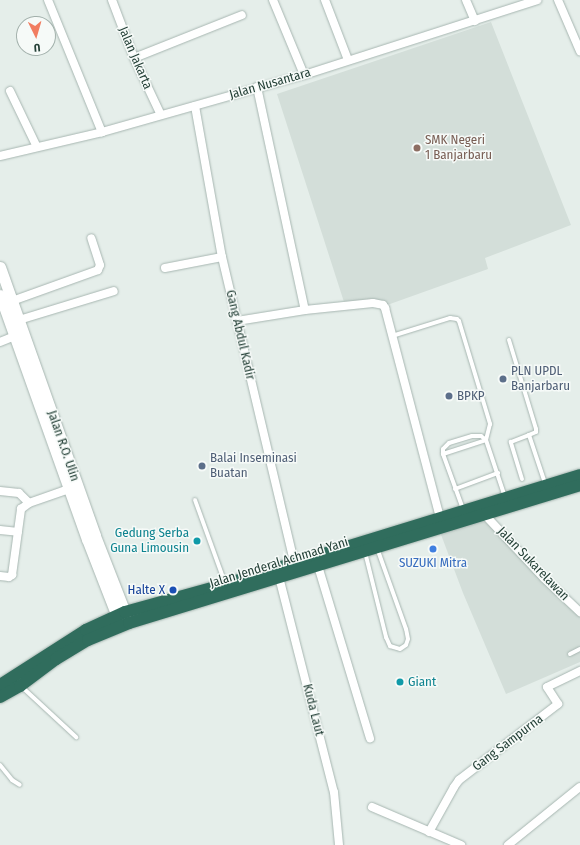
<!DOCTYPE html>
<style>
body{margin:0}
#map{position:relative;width:580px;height:845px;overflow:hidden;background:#e5eeea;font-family:"Fira Sans Condensed",sans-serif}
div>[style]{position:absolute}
.built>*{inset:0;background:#d3ded9}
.roads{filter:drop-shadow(0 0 1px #a7b6b1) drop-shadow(0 0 1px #a7b6b1)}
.lane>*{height:4px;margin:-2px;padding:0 2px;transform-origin:2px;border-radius:2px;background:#fff}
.street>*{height:8px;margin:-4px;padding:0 4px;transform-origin:4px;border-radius:4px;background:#fff}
.secondary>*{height:11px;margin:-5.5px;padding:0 5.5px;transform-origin:5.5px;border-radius:5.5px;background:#fff}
.highway>*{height:12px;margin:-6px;padding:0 6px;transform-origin:6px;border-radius:6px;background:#306d5d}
.dots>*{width:11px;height:11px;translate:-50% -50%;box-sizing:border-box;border:2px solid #f6faf8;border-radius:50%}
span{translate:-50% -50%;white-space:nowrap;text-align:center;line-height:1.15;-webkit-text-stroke:3px #f6faf8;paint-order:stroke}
.street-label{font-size:13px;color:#244037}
.education-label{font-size:13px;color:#785e54}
.left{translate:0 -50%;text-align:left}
.service-label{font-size:13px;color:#4e5e75}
.culture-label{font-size:13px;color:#0d838f}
.right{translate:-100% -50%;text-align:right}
.shop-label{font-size:13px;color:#366cbe}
.transit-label{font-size:13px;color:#164399}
.north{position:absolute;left:16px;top:16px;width:40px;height:40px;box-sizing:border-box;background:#f6faf8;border:1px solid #a2b0ab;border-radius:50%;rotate:175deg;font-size:11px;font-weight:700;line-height:16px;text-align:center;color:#244037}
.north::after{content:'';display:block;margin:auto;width:14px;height:18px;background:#f17d61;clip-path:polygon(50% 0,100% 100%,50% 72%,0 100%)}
</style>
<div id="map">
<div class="built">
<i style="clip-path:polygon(491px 22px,571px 225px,485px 258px,488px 269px,390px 304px,344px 302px,277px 94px)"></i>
<i style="clip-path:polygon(487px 520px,531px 569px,580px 616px,580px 662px,506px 694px,463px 593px,440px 532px)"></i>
</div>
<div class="roads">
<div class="lane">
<i style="left:392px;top:336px;width:61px;rotate:-17.2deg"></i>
<i style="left:450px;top:318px;width:7px;rotate:8deg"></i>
<i style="left:457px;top:319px;width:3px;rotate:45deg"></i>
<i style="left:459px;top:321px;width:108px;rotate:73.2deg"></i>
<i style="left:490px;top:424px;width:16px;rotate:104deg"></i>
<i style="left:486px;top:440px;width:6px;rotate:-141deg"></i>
<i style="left:481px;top:436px;width:9px;rotate:180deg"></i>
<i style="left:472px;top:436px;width:24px;rotate:163deg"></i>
<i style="left:449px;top:443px;width:8px;rotate:135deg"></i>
<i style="left:443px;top:449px;width:5px;rotate:90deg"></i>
<i style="left:509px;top:340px;width:93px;rotate:73.1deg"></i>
<i style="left:536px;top:429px;width:3px;rotate:90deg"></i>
<i style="left:536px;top:432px;width:8px;rotate:157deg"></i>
<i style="left:529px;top:435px;width:51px;rotate:71.6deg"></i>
<i style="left:522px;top:479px;width:39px;rotate:-107deg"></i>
<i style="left:511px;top:442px;width:19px;rotate:-21deg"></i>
<i style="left:455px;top:489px;width:46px;rotate:-20.4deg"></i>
<i style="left:195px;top:500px;width:88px;rotate:70.1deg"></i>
<i style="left:463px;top:509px;width:59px;rotate:-110deg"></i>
<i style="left:443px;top:454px;width:45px;rotate:-18deg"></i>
<i style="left:486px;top:440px;width:60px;rotate:71.6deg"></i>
<i style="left:365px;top:552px;width:88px;rotate:76.1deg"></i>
<i style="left:386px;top:637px;width:10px;rotate:66deg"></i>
<i style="left:390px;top:646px;width:10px;rotate:17deg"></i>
<i style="left:400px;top:649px;width:7px;rotate:-34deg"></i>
<i style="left:406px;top:645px;width:6px;rotate:-72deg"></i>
<i style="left:408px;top:639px;width:10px;rotate:-101deg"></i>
<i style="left:406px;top:629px;width:86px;rotate:-109.7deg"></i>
<i style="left:570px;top:654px;width:11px;rotate:-27deg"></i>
<i style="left:22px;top:687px;width:74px;rotate:42.8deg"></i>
<i style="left:0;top:765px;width:19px;rotate:51deg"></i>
<i style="left:12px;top:780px;width:9px;rotate:32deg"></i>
</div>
<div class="street">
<i style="left:48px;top:0;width:143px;rotate:67.8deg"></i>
<i style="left:112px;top:0;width:62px;rotate:69.2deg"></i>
<i style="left:134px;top:58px;width:63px;rotate:64.7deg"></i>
<i style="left:273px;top:0;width:81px;rotate:67.5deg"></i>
<i style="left:325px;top:0;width:64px;rotate:69deg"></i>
<i style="left:466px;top:0;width:23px;rotate:67deg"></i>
<i style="left:558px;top:0;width:56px;rotate:66.7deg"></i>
<i style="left:134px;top:58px;width:116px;rotate:-21.7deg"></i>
<i style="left:257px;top:87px;width:228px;rotate:77.9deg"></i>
<i style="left:305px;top:310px;width:68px;rotate:-5.9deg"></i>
<i style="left:373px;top:303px;width:10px;rotate:11deg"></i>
<i style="left:383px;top:305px;width:4px;rotate:56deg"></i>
<i style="left:385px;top:308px;width:217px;rotate:75.3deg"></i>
<i style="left:10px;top:91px;width:62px;rotate:64.3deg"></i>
<i style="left:195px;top:106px;width:153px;rotate:79.9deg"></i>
<i style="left:222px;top:257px;width:313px;rotate:76.7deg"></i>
<i style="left:0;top:156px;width:105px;rotate:-13.2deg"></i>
<i style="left:102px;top:132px;width:210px;rotate:-15.8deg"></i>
<i style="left:304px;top:75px;width:245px;rotate:-17.8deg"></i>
<i style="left:165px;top:268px;width:58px;rotate:-10.9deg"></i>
<i style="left:12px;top:301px;width:91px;rotate:-19.8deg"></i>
<i style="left:98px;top:270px;width:5px;rotate:-68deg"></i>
<i style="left:100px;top:265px;width:28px;rotate:-108deg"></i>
<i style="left:19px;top:320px;width:99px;rotate:-17deg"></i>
<i style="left:237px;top:321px;width:69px;rotate:-9.2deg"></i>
<i style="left:0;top:342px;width:16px;rotate:-22deg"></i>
<i style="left:0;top:491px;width:19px;rotate:6deg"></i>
<i style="left:19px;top:493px;width:14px;rotate:45deg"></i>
<i style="left:485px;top:515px;width:86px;rotate:46.9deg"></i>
<i style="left:544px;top:578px;width:50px;rotate:43.4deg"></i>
<i style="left:0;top:530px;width:18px;rotate:6deg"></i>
<i style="left:318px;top:566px;width:180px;rotate:73.2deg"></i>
<i style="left:0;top:576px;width:9px;rotate:6deg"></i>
<i style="left:9px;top:577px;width:4px;rotate:-34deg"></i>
<i style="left:12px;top:575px;width:67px;rotate:-82.2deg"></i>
<i style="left:21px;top:509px;width:10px;rotate:-37deg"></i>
<i style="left:29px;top:503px;width:42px;rotate:-19.3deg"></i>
<i style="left:279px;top:577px;width:222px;rotate:75.7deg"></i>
<i style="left:334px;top:792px;width:53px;rotate:84.6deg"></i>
<i style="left:372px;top:807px;width:97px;rotate:23.1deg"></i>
<i style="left:429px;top:832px;width:51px;rotate:-60.9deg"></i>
<i style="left:454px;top:787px;width:9px;rotate:-54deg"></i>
<i style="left:459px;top:780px;width:125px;rotate:-37.5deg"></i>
<i style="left:558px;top:704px;width:20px;rotate:-123deg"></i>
<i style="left:547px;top:687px;width:37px;rotate:-26deg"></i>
<i style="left:508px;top:845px;width:92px;rotate:-38.9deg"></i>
</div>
<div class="secondary">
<i style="left:0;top:267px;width:285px;rotate:70.5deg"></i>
<i style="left:95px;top:536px;width:90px;rotate:68.6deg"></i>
<i style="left:0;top:295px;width:259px;rotate:70.4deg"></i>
<i style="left:87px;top:539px;width:91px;rotate:68.8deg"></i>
</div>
<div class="highway">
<i style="left:0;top:685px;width:102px;rotate:-32.6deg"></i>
<i style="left:86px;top:630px;width:43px;rotate:-24.8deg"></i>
<i style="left:125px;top:612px;width:105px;rotate:-15.5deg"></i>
<i style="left:226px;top:584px;width:370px;rotate:-17.1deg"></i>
<i style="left:0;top:697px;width:23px;rotate:-29deg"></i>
<i style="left:20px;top:686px;width:45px;rotate:-36.9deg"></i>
<i style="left:56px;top:659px;width:37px;rotate:-31deg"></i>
<i style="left:88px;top:640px;width:44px;rotate:-22.5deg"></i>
<i style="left:129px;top:623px;width:472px;rotate:-17deg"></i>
</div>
</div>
<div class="dots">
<i style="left:417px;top:148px;background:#8d6e63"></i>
<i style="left:503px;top:379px;background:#5c6f8a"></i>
<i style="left:449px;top:396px;background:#5c6f8a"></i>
<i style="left:202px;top:466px;background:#5c6f8a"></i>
<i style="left:197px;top:541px;background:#0f9aa8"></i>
<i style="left:433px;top:549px;background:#3f7fe0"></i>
<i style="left:173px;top:590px;background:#1a4fb4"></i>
<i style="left:400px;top:682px;background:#0f9aa8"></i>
</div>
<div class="street-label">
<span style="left:135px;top:58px;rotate:67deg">Jalan Jakarta</span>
<span style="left:270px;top:84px;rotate:-16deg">Jalan Nusantara</span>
<span style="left:240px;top:335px;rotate:77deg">Gang Abdul Kadir</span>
<span style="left:63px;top:446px;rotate:71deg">Jalan R.O. Ulin</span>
<span style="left:279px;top:563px;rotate:-17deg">Jalan Jenderal Achmad Yani</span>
<span style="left:533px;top:564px;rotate:46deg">Jalan Sukarelawan</span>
<span style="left:313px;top:710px;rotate:76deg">Kuda Laut</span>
<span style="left:508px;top:743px;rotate:-37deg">Gang Sampurna</span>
</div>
<div class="education-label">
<span class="left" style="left:425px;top:148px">SMK Negeri<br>1 Banjarbaru</span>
</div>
<div class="service-label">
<span class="left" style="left:511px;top:379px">PLN UPDL<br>Banjarbaru</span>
<span class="left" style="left:457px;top:396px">BPKP</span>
<span class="left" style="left:210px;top:466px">Balai Inseminasi<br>Buatan</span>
</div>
<div class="culture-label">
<span class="right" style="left:189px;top:541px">Gedung Serba<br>Guna Limousin</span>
<span class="left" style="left:408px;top:682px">Giant</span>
</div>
<div class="shop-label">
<span style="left:433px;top:563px">SUZUKI Mitra</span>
</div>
<div class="transit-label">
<span class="right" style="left:165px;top:590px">Halte X</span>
</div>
<div class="north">U</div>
</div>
